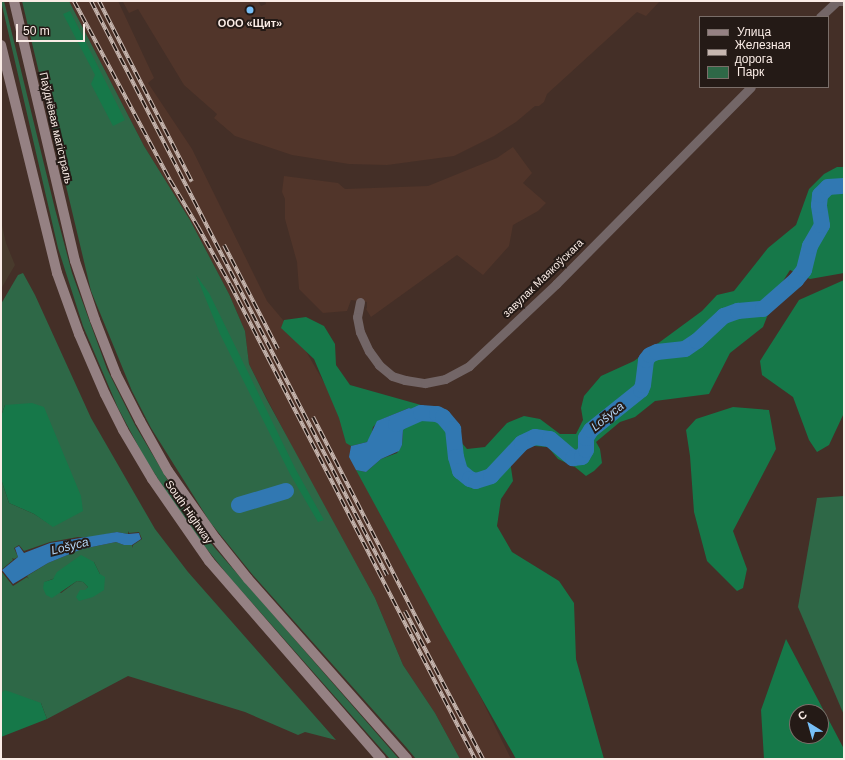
<!DOCTYPE html>
<meta charset="utf-8">
<style>
body{margin:0}
#map{position:relative;width:845px;height:760px;overflow:hidden;background:#442f27;font-family:Helvetica,sans-serif}
div>[style]{position:absolute}
.commercial>*{inset:0;background:#483a2c}
.built>*{inset:0;background:#51352a}
.green>*{inset:0;background:#2e6847}
.forest>*{inset:0;background:#167849}
.water>*{inset:0;background:#3178b2}
.river>*{height:16px;margin:-8px;padding:0 8px;transform-origin:8px;border-radius:8px;background:#3178b2}
.street>*{height:9px;margin:-4.5px;padding:0 4.5px;transform-origin:4.5px;border-radius:4.5px;background:#736667}
.secondary>*{height:10px;margin:-5px;padding:0 5px;transform-origin:5px;border-radius:5px;background:#958183}
.rail>*{height:4px;margin-top:-2px;transform-origin:0;background:repeating-linear-gradient(90deg,#241a16 0 8px,#c7b7b0 0 16px);box-sizing:border-box;border-block:1px solid #c7b7b0}
.dots>*{width:11px;height:11px;translate:-50% -50%;box-sizing:border-box;border:2px solid #241a16;border-radius:50%}
span{translate:-50% -50%;white-space:nowrap;text-align:center;line-height:1.15;-webkit-text-stroke:4px #241a16;paint-order:stroke}
.poi-label{font-size:11px;color:#faece6;font-weight:700}
.street-label{font-size:11px;color:#faece6}
.water-label{font-size:12px;color:#b4d6f6;font-style:italic}
.frame{position:absolute;inset:0;border:2px solid #faece6;pointer-events:none}
.legend{position:absolute;left:699px;top:16px;width:130px;height:72px;box-sizing:border-box;background:#241a16;border:1px solid #7a6e69;margin:0;padding:5px 7px;list-style:none;font-size:12px;color:#faece6}
.legend li{display:flex;align-items:center;gap:8px;height:20px}
.legend b{width:20px;border:1px solid #7a6e69}
.north{position:absolute;left:789px;top:704px;width:40px;height:40px;box-sizing:border-box;background:#241a16;border:1px solid #7a6e69;border-radius:50%;rotate:323deg;font-size:11px;font-weight:700;line-height:16px;text-align:center;color:#faece6}
.north::after{content:'';display:block;margin:auto;width:14px;height:18px;background:#77bff7;clip-path:polygon(50% 0,100% 100%,50% 72%,0 100%)}
.scale{position:absolute;left:16px;top:24px;width:69px;height:18px;box-sizing:border-box;border:2px solid #faece6;border-top:0;padding-left:5px;font-size:12px;line-height:14px;white-space:nowrap;color:#faece6;-webkit-text-stroke:3px #241a16;paint-order:stroke}
</style>
<div id="map">
<div class="commercial">
<i style="clip-path:polygon(1px 221px,6px 243px,15px 265px,1px 289px)"></i>
</div>
<div class="built">
<i style="clip-path:polygon(69px 1px,118px 1px,154px 78px,148px 83px,192px 149px,267px 301px,299px 339px,338px 407px,511px 759px,460px 759px,435px 713px,403px 665px,375px 598px,303px 468px,249px 364px,245px 331px,229px 294px,190px 220px,144px 146px)"></i>
<i style="clip-path:polygon(258px 1px,261px 6px,266px 4px,265px 1px,660px 1px,646px 16px,637px 12px,547px 94px,544px 102px,539px 106px,535px 106px,516px 122px,494px 136px,454px 156px,387px 165px,349px 164px,292px 155px,235px 136px,214px 118px,217px 114px,184px 85px,138px 9px,129px 13px,123px 2px)"></i>
<i style="clip-path:polygon(513px 147px,532px 173px,523px 183px,546px 203px,538px 211px,513px 225px,509px 246px,483px 275px,457px 255px,371px 317px,366px 309px,367px 308px,367px 302px,351px 300px,347px 311px,323px 313px,299px 289px,297px 262px,285px 219px,285px 199px,282px 192px,284px 176px,338px 183px,345px 189px,428px 186px,497px 158px)"></i>
</div>
<div class="green">
<i style="clip-path:polygon(1px 1px,4px 1px,55px 209px,72px 273px,107px 369px,135px 425px,186px 511px,214px 547px,399px 759px,390px 759px,231px 579px,202px 543px,181px 515px,143px 455px,118px 408px,83px 326px,58px 248px)"></i>
<i style="clip-path:polygon(22px 1px,69px 1px,144px 146px,190px 220px,229px 294px,245px 331px,249px 364px,267px 400px,375px 598px,403px 665px,435px 713px,460px 759px,416px 759px,406px 747px,252px 574px,210px 522px,151px 428px,132px 391px,91px 291px)"></i>
<i style="clip-path:polygon(evenodd,23px 273px,35px 295px,91px 418px,155px 529px,188px 572px,336px 740px,305px 732px,298px 735px,245px 712px,128px 676px,47px 719px,41px 703px,3px 710px,1px 708px,1px 571px,13px 586px,27px 577px,29px 579px,27px 576px,48px 563px,82px 549px,116px 542px,124px 545px,132px 545px,133px 548px,133px 545px,142px 539px,139px 532px,129px 533px,128px 531px,128px 534px,117px 532px,88px 538px,78px 537px,50px 542px,24px 551px,19px 545px,14px 548px,18px 557px,14px 559px,12px 558px,13px 560px,1px 570px,1px 479px,9px 503px,34px 514px,53px 526px,5px 405px,1px 416px,1px 304px,18px 275px,23px 273px,94px 562px,100px 574px,79px 601px,88px 587px,83px 582px,77px 581px,61px 593px,45px 582px,94px 562px)"></i>
<i style="clip-path:polygon(844px 496px,844px 715px,798px 607px,817px 498px)"></i>
</div>
<div class="forest">
<i style="clip-path:polygon(70px 11px,125px 120px,113px 126px,91px 84px,95px 75px,63px 14px)"></i>
<i style="clip-path:polygon(837px 167px,844px 167px,844px 273px,810px 279px,790px 270px,778px 289px,763px 327px,730px 353px,709px 394px,655px 401px,635px 417px,620px 422px,596px 442px,600px 449px,602px 463px,594px 471px,586px 476px,575px 467px,558px 459px,548px 447px,521px 445px,510px 461px,513px 481px,501px 499px,497px 526px,512px 552px,559px 581px,574px 603px,576px 659px,604px 759px,516px 759px,443px 630px,356px 470px,366px 472px,381px 459px,397px 453px,402px 445px,403px 430px,413px 422px,415px 412px,409px 408px,380px 420px,373px 427px,371px 436px,367px 442px,351px 446px,346px 443px,339px 418px,314px 359px,281px 328px,284px 320px,306px 317px,324px 326px,335px 344px,336px 365px,350px 385px,421px 405px,443px 421px,467px 449px,485px 447px,507px 423px,524px 416px,540px 419px,560px 434px,576px 434px,583px 420px,581px 408px,584px 396px,601px 376px,634px 361px,702px 311px,717px 295px,734px 291px,768px 248px,796px 225px,809px 189px,824px 174px)"></i>
<i style="clip-path:polygon(196px 275px,209px 293px,296px 470px,324px 520px,318px 522px,290px 474px,220px 334px)"></i>
<i style="clip-path:polygon(844px 280px,844px 413px,829px 445px,817px 452px,809px 440px,793px 397px,762px 375px,760px 361px,799px 300px)"></i>
<i style="clip-path:polygon(32px 403px,44px 407px,81px 496px,83px 511px,53px 527px,34px 514px,9px 503px,1px 479px,1px 416px,5px 405px)"></i>
<i style="clip-path:polygon(733px 407px,769px 410px,776px 449px,733px 531px,747px 569px,743px 588px,737px 591px,707px 561px,694px 512px,690px 456px,686px 430px,696px 419px)"></i>
<i style="clip-path:polygon(81px 555px,94px 562px,100px 574px,105px 577px,104px 590px,93px 597px,79px 601px,76px 597px,80px 590px,85px 590px,88px 587px,83px 582px,77px 581px,52px 598px,46px 595px,43px 588px,44px 582px,53px 579px,57px 572px)"></i>
<i style="clip-path:polygon(evenodd,786px 639px,844px 749px,844px 759px,764px 759px,761px 710px,786px 639px,797px 712px,821px 712px,821px 736px,797px 736px,797px 712px)"></i>
<i style="clip-path:polygon(5px 690px,41px 703px,47px 719px,1px 737px,1px 708px,3px 709px,1px 693px)"></i>
</div>
<div class="water">
<i style="clip-path:polygon(409px 408px,414px 410px,415px 415px,413px 422px,403px 430px,402px 445px,399px 451px,381px 459px,366px 472px,356px 470px,349px 457px,351px 446px,367px 442px,377px 421px)"></i>
<i style="clip-path:polygon(117px 532px,128px 534px,139px 533px,141px 539px,132px 545px,124px 545px,116px 542px,82px 549px,48px 563px,13px 584px,2px 570px,18px 557px,15px 548px,19px 546px,24px 553px,50px 543px)"></i>
</div>
<div class="river">
<i style="left:396px;top:424px;width:27px;rotate:-24deg"></i>
<i style="left:421px;top:413px;width:16px;rotate:4deg"></i>
<i style="left:437px;top:414px;width:7px;rotate:27deg"></i>
<i style="left:443px;top:417px;width:16px;rotate:50deg"></i>
<i style="left:453px;top:429px;width:28px;rotate:84deg"></i>
<i style="left:456px;top:457px;width:15px;rotate:74deg"></i>
<i style="left:460px;top:471px;width:13px;rotate:39deg"></i>
<i style="left:470px;top:479px;width:6px;rotate:18deg"></i>
<i style="left:476px;top:481px;width:16px;rotate:-18deg"></i>
<i style="left:491px;top:476px;width:45px;rotate:-46.8deg"></i>
<i style="left:522px;top:443px;width:14px;rotate:-25deg"></i>
<i style="left:535px;top:437px;width:15px;rotate:8deg"></i>
<i style="left:550px;top:439px;width:30px;rotate:40deg"></i>
<i style="left:573px;top:458px;width:9px;rotate:-6deg"></i>
<i style="left:582px;top:457px;width:8px;rotate:-60deg"></i>
<i style="left:586px;top:450px;width:12px;rotate:-90deg"></i>
<i style="left:586px;top:438px;width:9px;rotate:-58deg"></i>
<i style="left:591px;top:430px;width:64px;rotate:-38.7deg"></i>
<i style="left:641px;top:390px;width:5px;rotate:-68deg"></i>
<i style="left:643px;top:385px;width:25px;rotate:-83deg"></i>
<i style="left:646px;top:360px;width:6px;rotate:-51deg"></i>
<i style="left:650px;top:355px;width:8px;rotate:-23deg"></i>
<i style="left:657px;top:352px;width:28px;rotate:-6deg"></i>
<i style="left:685px;top:349px;width:14px;rotate:-34deg"></i>
<i style="left:697px;top:341px;width:37px;rotate:-43deg"></i>
<i style="left:724px;top:316px;width:15px;rotate:-20deg"></i>
<i style="left:738px;top:311px;width:25px;rotate:-5deg"></i>
<i style="left:763px;top:309px;width:44px;rotate:-41.3deg"></i>
<i style="left:796px;top:280px;width:13px;rotate:-51deg"></i>
<i style="left:804px;top:270px;width:25px;rotate:-76deg"></i>
<i style="left:810px;top:246px;width:24px;rotate:-60deg"></i>
<i style="left:822px;top:225px;width:20px;rotate:-99deg"></i>
<i style="left:819px;top:205px;width:10px;rotate:-84deg"></i>
<i style="left:820px;top:195px;width:11px;rotate:-45deg"></i>
<i style="left:828px;top:187px;width:16px;rotate:-4deg"></i>
<i style="left:239px;top:505px;width:49px;rotate:-16.6deg"></i>
</div>
<div class="street">
<i style="left:820px;top:17px;width:23px;rotate:-43deg"></i>
<i style="left:837px;top:1px;width:7px"></i>
<i style="left:360px;top:302px;width:15px;rotate:101deg"></i>
<i style="left:357px;top:317px;width:15px;rotate:79deg"></i>
<i style="left:360px;top:332px;width:21px;rotate:65deg"></i>
<i style="left:369px;top:351px;width:17px;rotate:54deg"></i>
<i style="left:379px;top:365px;width:17px;rotate:40deg"></i>
<i style="left:392px;top:376px;width:14px;rotate:17deg"></i>
<i style="left:405px;top:380px;width:20px;rotate:9deg"></i>
<i style="left:425px;top:383px;width:20px;rotate:-11deg"></i>
<i style="left:445px;top:379px;width:27px;rotate:-28deg"></i>
<i style="left:469px;top:366px;width:120px;rotate:-43.3deg"></i>
<i style="left:556px;top:284px;width:277px;rotate:-45.3deg"></i>
</div>
<div class="secondary">
<i style="left:14px;top:1px;width:267px;rotate:76.8deg"></i>
<i style="left:75px;top:261px;width:62px;rotate:71.3deg"></i>
<i style="left:95px;top:320px;width:58px;rotate:68.7deg"></i>
<i style="left:116px;top:374px;width:53px;rotate:62.9deg"></i>
<i style="left:140px;top:421px;width:57px;rotate:60.8deg"></i>
<i style="left:168px;top:471px;width:83px;rotate:54.8deg"></i>
<i style="left:216px;top:539px;width:51px;rotate:51.3deg"></i>
<i style="left:248px;top:579px;width:240px;rotate:48.5deg"></i>
<i style="left:1px;top:45px;width:235px;rotate:76.2deg"></i>
<i style="left:57px;top:273px;width:65px;rotate:70.2deg"></i>
<i style="left:79px;top:334px;width:65px;rotate:66.6deg"></i>
<i style="left:105px;top:394px;width:40px;rotate:63.4deg"></i>
<i style="left:123px;top:430px;width:57px;rotate:59.4deg"></i>
<i style="left:152px;top:479px;width:100px;rotate:55.2deg"></i>
<i style="left:209px;top:561px;width:262px;rotate:49deg"></i>
</div>
<div class="rail">
<i style="left:74px;top:1px;width:203px;rotate:61.8deg"></i>
<i style="left:170px;top:180px;width:55px;rotate:59.2deg"></i>
<i style="left:198px;top:227px;width:68px;rotate:60.8deg"></i>
<i style="left:231px;top:286px;width:532px;rotate:62.71deg"></i>
<i style="left:91px;top:1px;width:646px;rotate:62.72deg"></i>
<i style="left:99px;top:1px;width:203px;rotate:62.8deg"></i>
<i style="left:224px;top:245px;width:117px;rotate:62.6deg"></i>
<i style="left:313px;top:417px;width:254px;rotate:62.8deg"></i>
<i style="left:405px;top:611px;width:167px;rotate:62.2deg"></i>
</div>
<div class="dots">
<i style="left:250px;top:10px;background:#77bff7"></i>
</div>
<div class="poi-label">
<span style="left:250px;top:23px">ООО «Щит»</span>
</div>
<div class="street-label">
<span style="left:56px;top:128px;rotate:77deg">Паўднёвая магістраль</span>
<span style="left:543px;top:278px;rotate:-44deg">завулак Маякоўскага</span>
<span style="left:189px;top:512px;rotate:55deg">South Highway</span>
</div>
<div class="water-label">
<span style="left:608px;top:417px;rotate:-39deg">Lošyca</span>
<span style="left:70px;top:547px;rotate:-14deg">Lošyca</span>
</div>
<div class="frame"></div>
<ul class="legend">
<li><b style="height:5px;background:#958183"></b>Улица</li>
<li><b style="height:5px;background:#c7b7b0"></b>Железная дорога</li>
<li><b style="height:11px;background:#2e6847"></b>Парк</li>
</ul>
<div class="north">С</div>
<div class="scale">50 m</div>
</div>
